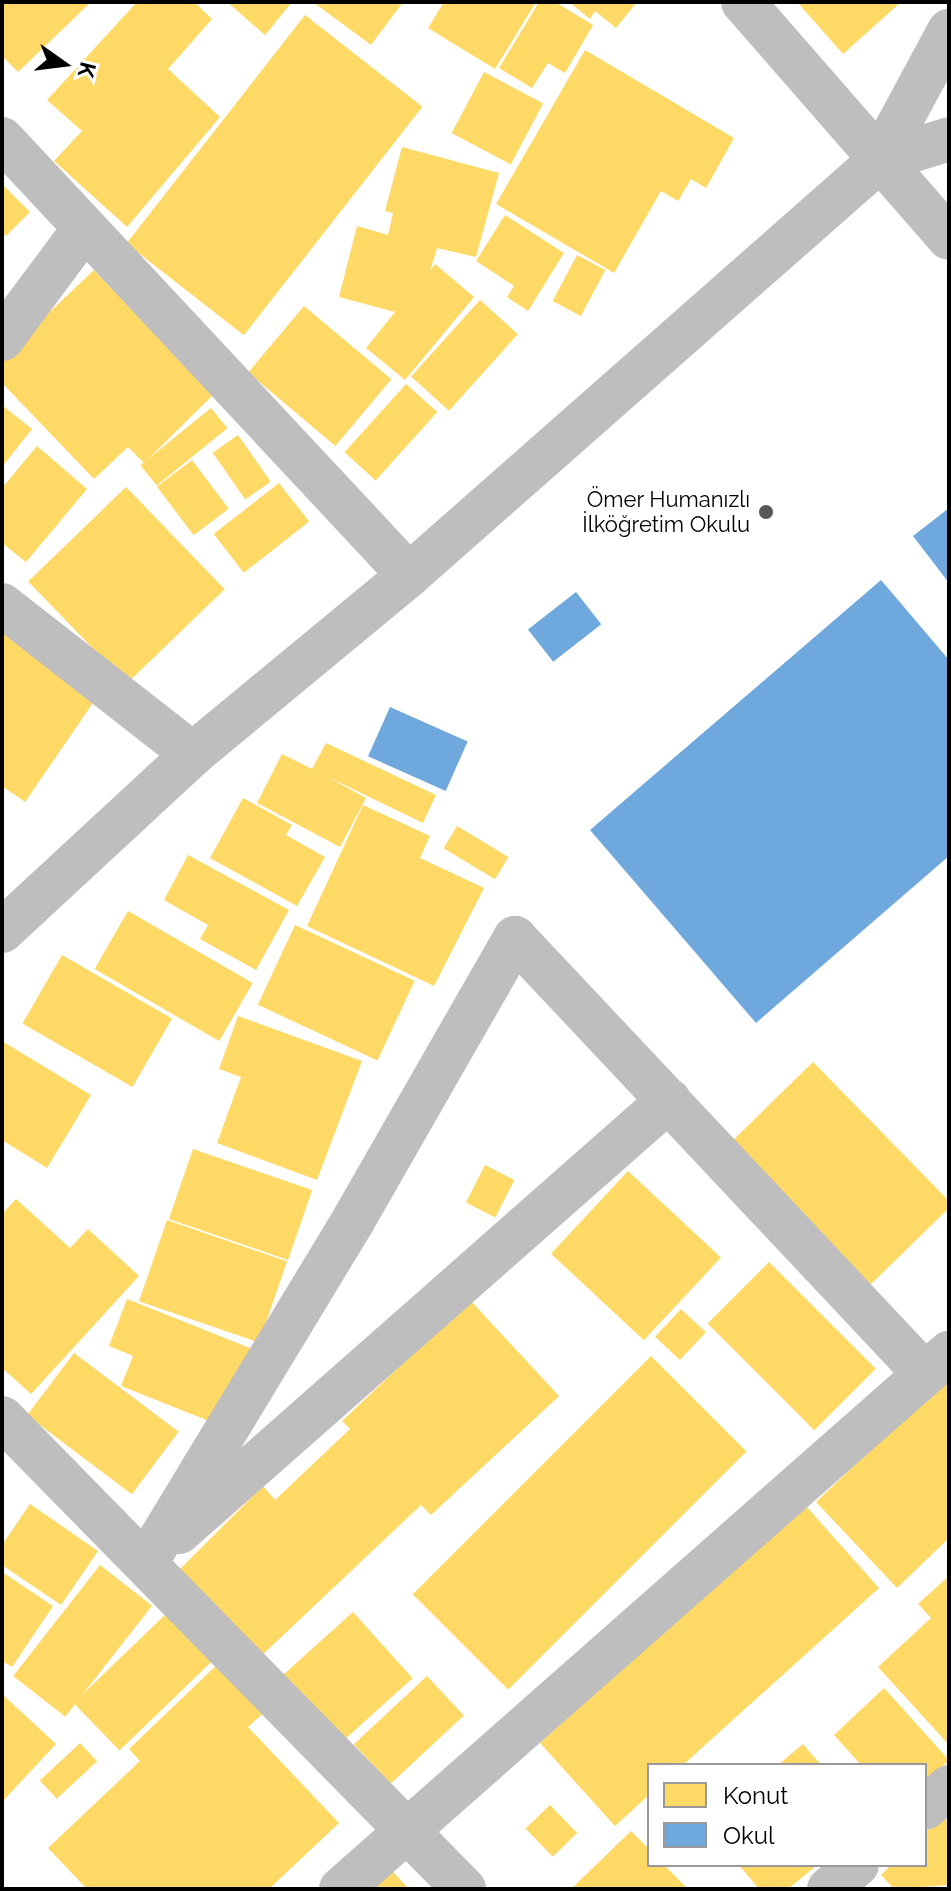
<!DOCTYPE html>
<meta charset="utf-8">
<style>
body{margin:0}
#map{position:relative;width:951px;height:1891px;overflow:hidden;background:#fff;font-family:Raleway,sans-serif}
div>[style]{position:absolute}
.homes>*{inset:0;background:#ffd966;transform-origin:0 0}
.schools>*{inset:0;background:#6fa8dc;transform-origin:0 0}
.minor>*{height:44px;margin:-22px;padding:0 22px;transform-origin:22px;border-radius:22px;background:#bebebe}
.dots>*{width:22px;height:22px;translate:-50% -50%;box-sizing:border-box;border:4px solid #fff;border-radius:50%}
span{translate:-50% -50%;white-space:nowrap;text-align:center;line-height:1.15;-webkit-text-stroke:8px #fff;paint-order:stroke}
.poi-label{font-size:22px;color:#000}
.right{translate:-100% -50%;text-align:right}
.frame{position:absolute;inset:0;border:4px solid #000;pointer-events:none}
.legend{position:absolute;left:647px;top:1763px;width:280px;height:104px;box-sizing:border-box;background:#fff;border:2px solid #999;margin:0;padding:10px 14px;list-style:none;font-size:24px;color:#000}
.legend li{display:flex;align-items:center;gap:16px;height:40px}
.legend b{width:40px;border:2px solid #999}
.north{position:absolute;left:24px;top:24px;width:80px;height:80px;-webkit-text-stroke:6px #fff;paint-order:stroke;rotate:104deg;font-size:22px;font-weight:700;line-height:32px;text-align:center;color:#000}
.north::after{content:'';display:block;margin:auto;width:28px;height:36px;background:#000;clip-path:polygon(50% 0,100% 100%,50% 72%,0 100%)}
</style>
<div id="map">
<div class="homes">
<i style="clip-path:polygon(2px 2px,91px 2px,18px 72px,2px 56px)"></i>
<i style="clip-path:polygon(137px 2px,194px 2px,212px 19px,168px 69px,220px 117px,127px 227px,54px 161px,82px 131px,47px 100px)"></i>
<i style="clip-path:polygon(227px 2px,292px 2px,265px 35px)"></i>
<i style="clip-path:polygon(313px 2px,403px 2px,371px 45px)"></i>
<i style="clip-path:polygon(444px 2px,536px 2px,495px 69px,428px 28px)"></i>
<i style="clip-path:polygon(539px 2px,555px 2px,593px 25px,565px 73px,548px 63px,532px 88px,499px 68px)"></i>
<i style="clip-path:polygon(569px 2px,637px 2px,616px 28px,595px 11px,590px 19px)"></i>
<i style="clip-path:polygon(797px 2px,901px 2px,843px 54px)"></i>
<i style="left:305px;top:15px;width:149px;height:290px;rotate:38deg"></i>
<i style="clip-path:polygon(585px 50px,734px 138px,706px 188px,691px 179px,678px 201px,661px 191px,614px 273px,496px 204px)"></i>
<i style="left:484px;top:72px;width:67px;height:69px;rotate:28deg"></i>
<i style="clip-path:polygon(402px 147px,499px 173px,476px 257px,437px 248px,430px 271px,435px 264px,474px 297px,405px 380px,366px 348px,395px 312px,339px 297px,357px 226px,388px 235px,393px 213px,385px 211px)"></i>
<i style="clip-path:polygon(2px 184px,30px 212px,6px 236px,2px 233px)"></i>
<i style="clip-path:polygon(505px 215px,564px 253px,528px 311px,507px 297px,514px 286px,476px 261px)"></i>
<i style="left:577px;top:255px;width:32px;height:52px;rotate:28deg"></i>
<i style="clip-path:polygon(94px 270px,213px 395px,144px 463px,128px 447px,94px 479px,2px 383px,2px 357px)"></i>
<i style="left:480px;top:300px;width:51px;height:103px;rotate:42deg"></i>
<i style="left:304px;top:306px;width:114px;height:87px;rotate:40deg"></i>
<i style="left:406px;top:384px;width:42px;height:92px;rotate:42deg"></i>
<i style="clip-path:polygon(2px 405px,32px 429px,2px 467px)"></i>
<i style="left:211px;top:408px;width:26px;height:91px;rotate:51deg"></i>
<i style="left:238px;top:435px;width:57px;height:31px;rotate:55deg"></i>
<i style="clip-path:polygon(37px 446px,87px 489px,26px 562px,2px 543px,2px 488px)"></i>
<i style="left:192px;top:460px;width:61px;height:44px;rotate:53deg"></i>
<i style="left:279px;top:483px;width:49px;height:83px;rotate:52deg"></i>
<i style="left:126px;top:487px;width:142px;height:136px;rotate:46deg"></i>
<i style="clip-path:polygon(2px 630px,97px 697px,25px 802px,2px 786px)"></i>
<i style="clip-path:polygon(326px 743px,436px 795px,423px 823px,328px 777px,366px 798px,340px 847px,257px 803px,282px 754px,312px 769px)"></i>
<i style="clip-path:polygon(243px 798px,292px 825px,286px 835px,325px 857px,297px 906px,210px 858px)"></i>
<i style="clip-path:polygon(363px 805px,430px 836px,420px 858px,484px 888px,434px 986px,307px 926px)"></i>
<i style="left:457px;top:826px;width:60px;height:26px;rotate:31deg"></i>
<i style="clip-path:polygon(188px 855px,289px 910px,256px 970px,200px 939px,208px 925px,164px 900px)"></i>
<i style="left:128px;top:911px;width:144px;height:67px;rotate:30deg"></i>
<i style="left:295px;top:925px;width:132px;height:88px;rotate:25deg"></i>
<i style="left:62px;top:955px;width:127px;height:79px;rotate:30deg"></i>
<i style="clip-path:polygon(238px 1016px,362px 1061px,317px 1180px,217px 1143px,241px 1077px,219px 1069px)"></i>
<i style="clip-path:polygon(2px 1041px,91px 1095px,47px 1168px,2px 1140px)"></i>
<i style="clip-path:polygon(813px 1062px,949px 1201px,949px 1208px,864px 1291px,725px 1148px)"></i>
<i style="left:193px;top:1149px;width:126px;height:74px;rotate:19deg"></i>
<i style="left:485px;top:1165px;width:33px;height:42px;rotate:27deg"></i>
<i style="left:628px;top:1171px;width:127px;height:113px;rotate:43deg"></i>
<i style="clip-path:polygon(16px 1199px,70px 1248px,88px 1229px,139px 1276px,31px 1394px,2px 1368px,2px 1214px)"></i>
<i style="left:167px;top:1220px;width:127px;height:86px;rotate:19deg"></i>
<i style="left:769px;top:1262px;width:151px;height:87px;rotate:45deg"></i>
<i style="clip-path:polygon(127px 1299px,255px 1350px,224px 1427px,121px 1386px,133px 1356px,109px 1346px)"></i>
<i style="clip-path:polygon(470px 1300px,559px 1396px,431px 1515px,421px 1505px,258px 1659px,177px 1572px,263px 1486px,275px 1500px,350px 1429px,342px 1421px)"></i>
<i style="left:681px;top:1309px;width:34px;height:38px;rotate:43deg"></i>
<i style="left:74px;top:1353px;width:131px;height:78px;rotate:37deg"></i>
<i style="left:651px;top:1356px;width:135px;height:337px;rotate:45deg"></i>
<i style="clip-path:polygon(949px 1375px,949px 1538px,897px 1588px,816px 1502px)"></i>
<i style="clip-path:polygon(30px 1504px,98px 1551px,61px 1605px,2px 1565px,2px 1545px)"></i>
<i style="clip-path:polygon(805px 1505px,879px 1588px,683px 1765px,649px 1765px,649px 1795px,615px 1826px,540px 1743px)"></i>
<i style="left:100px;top:1565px;width:66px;height:141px;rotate:38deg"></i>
<i style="clip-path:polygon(2px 1572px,53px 1606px,12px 1667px,2px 1661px)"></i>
<i style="clip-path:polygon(949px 1576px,949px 1745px,878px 1667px,931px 1618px,918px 1604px)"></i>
<i style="left:170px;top:1610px;width:66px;height:134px;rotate:46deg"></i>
<i style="left:353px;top:1612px;width:89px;height:102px;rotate:48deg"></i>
<i style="clip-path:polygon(222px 1660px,268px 1709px,248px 1727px,339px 1823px,269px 1889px,87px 1889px,48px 1848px,140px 1761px,129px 1749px)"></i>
<i style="left:427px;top:1676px;width:54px;height:100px;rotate:47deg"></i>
<i style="clip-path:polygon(884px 1688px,949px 1760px,925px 1784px,925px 1765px,861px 1765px,834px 1735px)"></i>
<i style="clip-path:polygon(2px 1694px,56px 1744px,2px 1802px)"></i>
<i style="left:80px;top:1743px;width:25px;height:55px;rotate:47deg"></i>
<i style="clip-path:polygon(803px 1744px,821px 1765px,778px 1765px)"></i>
<i style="left:550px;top:1805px;width:39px;height:34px;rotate:46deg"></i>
<i style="clip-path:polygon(942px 1816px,949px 1823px,949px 1885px,894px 1889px,881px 1875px,891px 1865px,925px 1865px,925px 1833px)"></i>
<i style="clip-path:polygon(631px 1831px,649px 1849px,649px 1865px,664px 1865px,688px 1889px,571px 1889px)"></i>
<i style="clip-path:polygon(384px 1862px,409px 1889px,355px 1889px)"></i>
<i style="clip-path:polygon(739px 1865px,817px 1865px,788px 1889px,759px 1889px)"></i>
</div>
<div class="schools">
<i style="clip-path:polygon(949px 508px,949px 583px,913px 536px)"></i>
<i style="clip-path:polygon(881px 580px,949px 660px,949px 856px,756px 1023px,590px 830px)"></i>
<i style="left:576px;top:592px;width:41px;height:61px;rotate:52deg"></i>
<i style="left:390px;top:707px;width:85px;height:54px;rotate:24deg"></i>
</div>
<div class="minor">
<i style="left:743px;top:2px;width:313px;rotate:48.9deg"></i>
<i style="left:2px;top:139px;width:596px;rotate:46.97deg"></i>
<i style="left:879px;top:161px;width:73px;rotate:-17.4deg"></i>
<i style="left:2px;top:339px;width:137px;rotate:-53.3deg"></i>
<i style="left:2px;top:605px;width:242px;rotate:38deg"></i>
<i style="left:2px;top:931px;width:260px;rotate:-42.8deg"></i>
<i style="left:193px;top:754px;width:281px;rotate:-39.6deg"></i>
<i style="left:409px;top:575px;width:626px;rotate:-41.38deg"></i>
<i style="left:879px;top:161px;width:148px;rotate:-61.7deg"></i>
<i style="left:2px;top:1418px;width:660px;rotate:45.55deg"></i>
<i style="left:179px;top:1532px;width:653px;rotate:-41.4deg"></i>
<i style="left:147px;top:1561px;width:400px;rotate:-58.8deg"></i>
<i style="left:354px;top:1219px;width:324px;rotate:-60.2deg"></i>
<i style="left:515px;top:938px;width:598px;rotate:46.76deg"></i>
<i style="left:925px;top:1808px;width:32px;rotate:-41deg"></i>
<i style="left:341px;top:1889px;width:811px;rotate:-41.4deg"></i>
<i style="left:829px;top:1889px;width:37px;rotate:-41deg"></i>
</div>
<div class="dots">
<i style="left:766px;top:512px;background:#595959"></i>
</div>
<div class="poi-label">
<span class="right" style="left:750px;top:512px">Ömer Humanızlı<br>İlköğretim Okulu</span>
</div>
<div class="frame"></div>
<ul class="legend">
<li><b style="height:22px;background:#ffd966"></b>Konut</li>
<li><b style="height:22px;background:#6fa8dc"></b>Okul</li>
</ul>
<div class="north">K</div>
</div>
